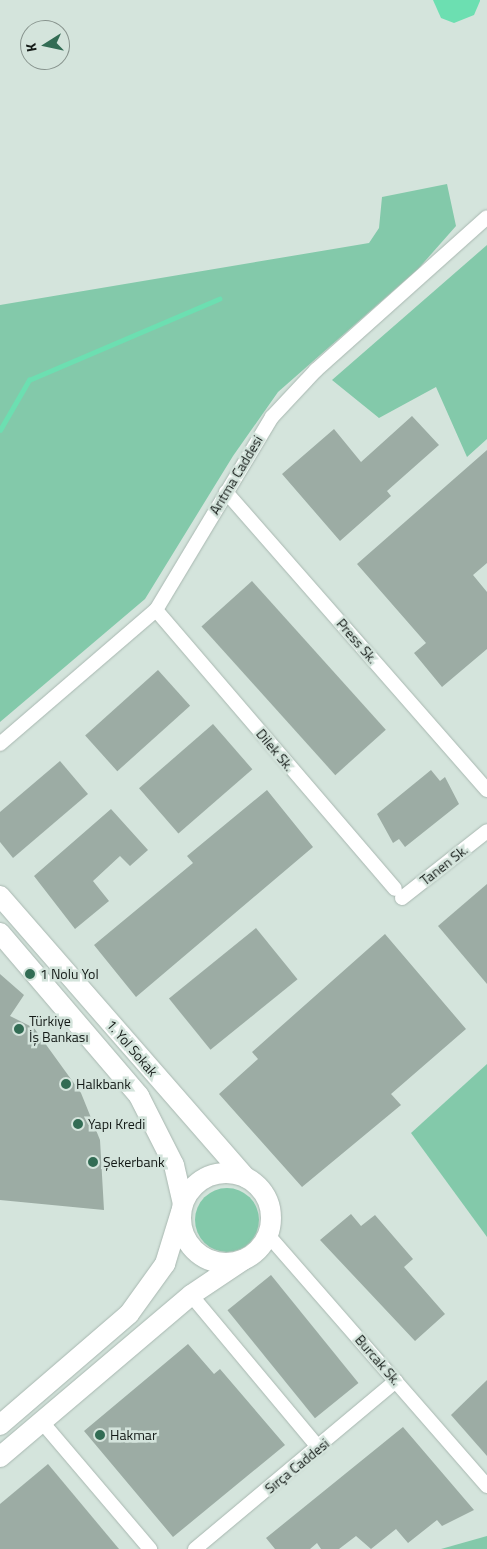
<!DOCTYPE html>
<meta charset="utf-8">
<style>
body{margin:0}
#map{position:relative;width:487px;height:1549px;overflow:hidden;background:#d4e4dc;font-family:"Titillium Web",sans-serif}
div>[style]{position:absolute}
.green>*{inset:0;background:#83c9aa}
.round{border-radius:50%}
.water>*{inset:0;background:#6cdfb1}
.stream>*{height:4.5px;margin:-2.25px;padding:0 2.25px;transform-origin:2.25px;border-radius:2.25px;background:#6cdfb1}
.building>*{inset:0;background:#9caca4;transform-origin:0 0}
.roads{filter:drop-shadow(0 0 1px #a8b7b0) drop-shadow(0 0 1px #a8b7b0)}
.street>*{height:14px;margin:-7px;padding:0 7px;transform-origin:7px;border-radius:7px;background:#fff}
.secondary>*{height:20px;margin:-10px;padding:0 10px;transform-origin:10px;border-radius:10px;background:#fff}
.secondary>.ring{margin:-10px;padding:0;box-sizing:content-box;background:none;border:20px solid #fff;border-radius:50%}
.dots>*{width:14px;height:14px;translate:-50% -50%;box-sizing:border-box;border:2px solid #d4e4dc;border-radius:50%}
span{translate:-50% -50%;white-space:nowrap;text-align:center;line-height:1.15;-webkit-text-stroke:5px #d4e4dc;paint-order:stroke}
.street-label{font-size:14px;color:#141a17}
.poi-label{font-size:14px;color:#141a17}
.left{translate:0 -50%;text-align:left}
.north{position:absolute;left:20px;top:20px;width:50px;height:50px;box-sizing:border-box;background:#d4e4dc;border:1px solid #87938d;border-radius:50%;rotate:260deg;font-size:14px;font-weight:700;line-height:20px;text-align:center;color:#141a17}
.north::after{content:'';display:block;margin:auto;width:18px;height:22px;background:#326c54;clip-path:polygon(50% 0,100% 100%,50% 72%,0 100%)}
</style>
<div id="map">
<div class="green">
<i style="clip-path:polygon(447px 184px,456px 226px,418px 269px,278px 392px,233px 456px,145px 599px,0 722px,0 305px,369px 243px,379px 228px,382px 197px)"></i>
<i style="clip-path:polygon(487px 245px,487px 439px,467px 457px,436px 387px,379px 418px,332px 380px)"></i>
<i style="clip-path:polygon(487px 1064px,487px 1237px,411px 1133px)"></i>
<i class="round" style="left:195px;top:1188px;width:64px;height:64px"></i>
<i style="clip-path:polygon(487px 1536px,487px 1549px,441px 1549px)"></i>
</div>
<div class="water">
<i style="clip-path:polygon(433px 0,480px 0,480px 1px,474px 15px,454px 23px,441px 18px)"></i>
</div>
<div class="stream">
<i style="left:0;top:430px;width:58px;rotate:-59.9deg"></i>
<i style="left:29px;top:380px;width:207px;rotate:-23.1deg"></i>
</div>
<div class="building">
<i style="clip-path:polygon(412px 416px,439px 445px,387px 491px,391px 496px,340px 541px,282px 474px,334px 429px,361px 462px)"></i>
<i style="clip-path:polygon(487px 450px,487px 563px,473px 575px,487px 592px,487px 649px,442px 687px,414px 653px,426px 643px,357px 564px)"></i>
<i style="left:252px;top:581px;width:200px;height:68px;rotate:48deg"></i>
<i style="left:158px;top:670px;width:48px;height:98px;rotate:48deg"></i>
<i style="left:213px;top:724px;width:60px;height:98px;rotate:49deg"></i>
<i style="clip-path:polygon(60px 761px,88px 794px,13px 858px,0 842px,0 812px)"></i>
<i style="clip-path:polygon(431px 770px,440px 781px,445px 777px,459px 804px,405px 847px,399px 839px,393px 843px,377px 814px)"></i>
<i style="clip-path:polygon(267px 790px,313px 847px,136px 997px,94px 945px,193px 863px,187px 856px)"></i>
<i style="clip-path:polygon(111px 809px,148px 850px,130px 866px,120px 856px,93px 881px,109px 901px,75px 929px,34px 876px)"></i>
<i style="clip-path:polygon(487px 884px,487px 984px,438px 926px)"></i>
<i style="left:256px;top:928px;width:66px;height:112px;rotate:51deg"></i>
<i style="clip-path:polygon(385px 934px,466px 1029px,391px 1094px,401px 1105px,302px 1187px,219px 1094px,258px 1059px,252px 1052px)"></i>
<i style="clip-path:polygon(0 974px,24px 995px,10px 1016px,34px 1028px,81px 1093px,100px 1140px,104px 1210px,0 1200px)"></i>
<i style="clip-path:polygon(351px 1214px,361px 1226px,375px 1215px,413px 1259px,404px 1267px,445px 1314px,415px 1341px,320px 1240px)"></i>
<i style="left:271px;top:1275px;width:139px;height:56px;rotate:51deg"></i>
<i style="clip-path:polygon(188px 1344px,214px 1374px,220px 1369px,285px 1445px,173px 1537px,84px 1431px)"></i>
<i style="clip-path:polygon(487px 1380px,487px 1456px,451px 1415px)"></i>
<i style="clip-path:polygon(403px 1427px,474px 1510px,442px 1526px,437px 1520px,408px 1543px,396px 1529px,371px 1549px,356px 1536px,339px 1549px,321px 1549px,317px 1543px,310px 1549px,275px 1549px,266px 1538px)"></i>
<i style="clip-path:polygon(48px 1464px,119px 1549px,0 1549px,0 1504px)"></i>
</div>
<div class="roads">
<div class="street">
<i style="left:226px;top:492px;width:396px;rotate:48.8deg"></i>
<i style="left:156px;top:610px;width:367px;rotate:49.4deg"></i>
<i style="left:0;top:744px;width:206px;rotate:-40.7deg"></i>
<i style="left:156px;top:610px;width:225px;rotate:-59deg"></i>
<i style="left:272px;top:417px;width:64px;rotate:-46.9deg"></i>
<i style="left:316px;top:370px;width:229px;rotate:-41.8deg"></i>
<i style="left:402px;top:898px;width:108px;rotate:-38.2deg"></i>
<i style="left:268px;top:1235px;width:333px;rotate:48.9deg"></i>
<i style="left:191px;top:1295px;width:199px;rotate:50.1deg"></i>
<i style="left:42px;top:1422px;width:167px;rotate:49.6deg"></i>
<i style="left:195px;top:1549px;width:262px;rotate:-39.9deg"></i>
</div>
<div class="secondary">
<i style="left:0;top:896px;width:373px;rotate:48.9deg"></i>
<i style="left:0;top:933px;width:214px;rotate:49.5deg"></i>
<i style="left:139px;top:1096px;width:77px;rotate:63.1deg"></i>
<i style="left:174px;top:1165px;width:39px;rotate:77deg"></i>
<i class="ring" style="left:181px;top:1173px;width:70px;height:70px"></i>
<i style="left:0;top:1425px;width:170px;rotate:-40.7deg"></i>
<i style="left:129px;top:1314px;width:62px;rotate:-54.2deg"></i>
<i style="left:165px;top:1264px;width:54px;rotate:-72.9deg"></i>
<i style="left:0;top:1457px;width:250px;rotate:-40.3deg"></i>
<i style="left:191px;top:1295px;width:63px;rotate:-33.9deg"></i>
</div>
</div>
<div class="dots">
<i style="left:30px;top:974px;background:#326c54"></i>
<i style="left:19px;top:1029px;background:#326c54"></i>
<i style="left:66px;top:1084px;background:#326c54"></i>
<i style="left:78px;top:1124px;background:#326c54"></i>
<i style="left:93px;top:1162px;background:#326c54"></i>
<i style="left:100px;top:1435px;background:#326c54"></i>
</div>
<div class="street-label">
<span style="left:236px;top:475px;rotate:-59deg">Arıtma Caddesi</span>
<span style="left:357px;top:641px;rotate:49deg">Press Sk.</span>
<span style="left:275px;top:750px;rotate:50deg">Dilek Sk.</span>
<span style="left:444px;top:865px;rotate:-38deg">Tanen Sk.</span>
<span style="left:132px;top:1048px;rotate:49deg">1. Yol Sokak</span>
<span style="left:378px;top:1360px;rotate:49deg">Burcak Sk.</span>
<span style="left:297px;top:1466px;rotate:-39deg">Sırça Caddesi</span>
</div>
<div class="poi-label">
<span class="left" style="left:40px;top:974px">1 Nolu Yol</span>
<span class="left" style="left:29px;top:1029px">Türkiye<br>İş Bankası</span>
<span class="left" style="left:76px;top:1084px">Halkbank</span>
<span class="left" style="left:88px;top:1124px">Yapı Kredi</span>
<span class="left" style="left:103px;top:1162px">Şekerbank</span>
<span class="left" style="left:110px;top:1435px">Hakmar</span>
</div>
<div class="north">K</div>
</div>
